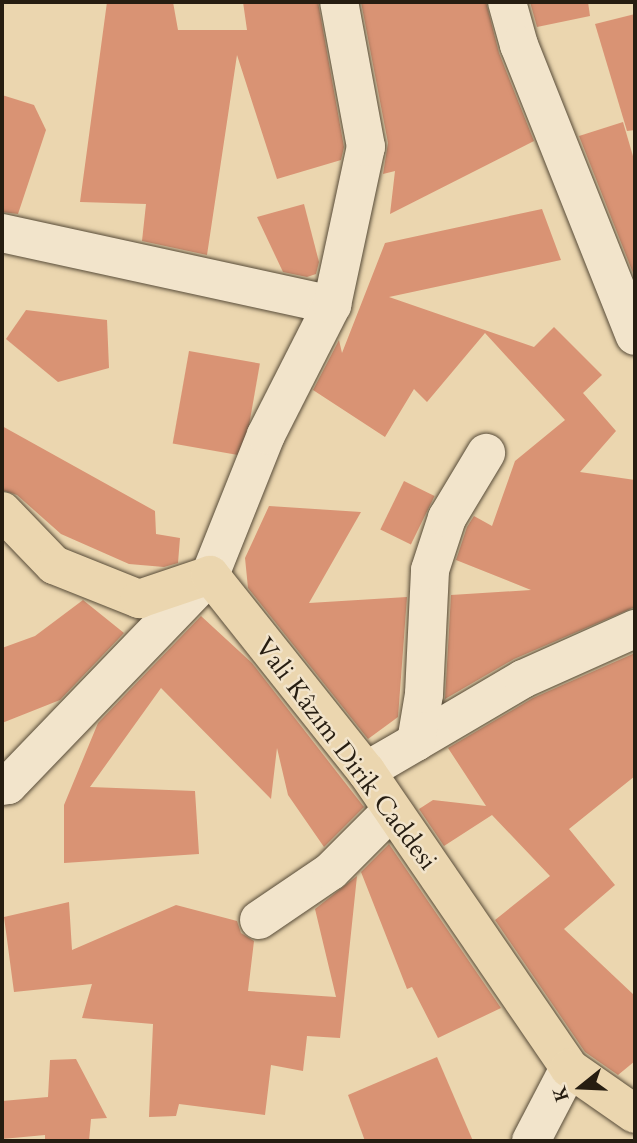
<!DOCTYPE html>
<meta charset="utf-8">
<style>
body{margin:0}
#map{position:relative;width:637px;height:1143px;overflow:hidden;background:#ebd6af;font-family:Cardo,serif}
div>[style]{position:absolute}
.building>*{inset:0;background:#d99374;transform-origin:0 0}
.roads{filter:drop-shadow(0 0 2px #574b38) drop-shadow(0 0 2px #574b38)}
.minor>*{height:38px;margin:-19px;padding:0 19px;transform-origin:19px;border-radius:19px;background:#f2e4cb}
.major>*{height:38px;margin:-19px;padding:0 19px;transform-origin:19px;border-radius:19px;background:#ebd6af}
span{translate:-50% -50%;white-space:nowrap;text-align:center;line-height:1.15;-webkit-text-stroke:5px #f2e4cb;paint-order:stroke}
.street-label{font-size:26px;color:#261d11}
.frame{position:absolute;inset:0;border:4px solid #261d11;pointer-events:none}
.north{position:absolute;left:546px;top:1052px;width:70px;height:70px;-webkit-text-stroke:5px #f2e4cb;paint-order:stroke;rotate:252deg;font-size:19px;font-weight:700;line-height:28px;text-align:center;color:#261d11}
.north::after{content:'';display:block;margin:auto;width:24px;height:32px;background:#261d11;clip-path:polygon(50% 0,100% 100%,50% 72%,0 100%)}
</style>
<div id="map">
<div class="building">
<i style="clip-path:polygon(107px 2px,173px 2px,178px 30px,247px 30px,243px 2px,318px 2px,344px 147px,341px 160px,277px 179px,237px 55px,207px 255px,142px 241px,146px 204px,80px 202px)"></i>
<i style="clip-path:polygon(361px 2px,486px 2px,499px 53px,534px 141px,390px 214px,395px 171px,383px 174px,388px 143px)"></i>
<i style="clip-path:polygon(530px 2px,588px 2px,590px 16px,537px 27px)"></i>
<i style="clip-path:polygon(635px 14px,635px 130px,627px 131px,595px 24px)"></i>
<i style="clip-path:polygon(2px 95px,34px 105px,46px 130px,18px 214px,2px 212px)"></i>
<i style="clip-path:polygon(623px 122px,635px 163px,635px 278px,579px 136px)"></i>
<i style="clip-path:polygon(304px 204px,319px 262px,316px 274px,307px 277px,283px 272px,257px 217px)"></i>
<i style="clip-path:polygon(542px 209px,561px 260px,389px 297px,534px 347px,554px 327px,602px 375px,583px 393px,616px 431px,580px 472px,635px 480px,635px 607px,514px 659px,445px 699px,451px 595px,531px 590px,456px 560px,467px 527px,474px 516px,492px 526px,515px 461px,565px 420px,485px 333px,427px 402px,414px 389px,385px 437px,313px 390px,339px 340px,342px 353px,385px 243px)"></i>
<i style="clip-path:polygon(26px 310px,107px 320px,109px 368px,58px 382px,6px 339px)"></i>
<i style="left:189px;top:351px;width:72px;height:94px;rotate:10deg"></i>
<i style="clip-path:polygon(2px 426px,155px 511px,156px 534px,180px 538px,178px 563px,164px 567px,129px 564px,61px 534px,17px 495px,2px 490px)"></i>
<i style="left:404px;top:481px;width:34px;height:54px;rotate:26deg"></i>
<i style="clip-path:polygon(269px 506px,361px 512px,309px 603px,407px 597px,398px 717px,368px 739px,248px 588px,245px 558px)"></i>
<i style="clip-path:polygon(83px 600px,124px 633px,60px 700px,2px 723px,2px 648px,35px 636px)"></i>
<i style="clip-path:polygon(201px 616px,252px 663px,364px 807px,324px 847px,288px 795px,277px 748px,271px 799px,161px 688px,90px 787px,195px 791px,199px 854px,64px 863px,64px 805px,98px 723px)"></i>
<i style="clip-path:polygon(635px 653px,635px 776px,569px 829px,615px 885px,564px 929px,635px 996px,635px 1061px,618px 1075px,585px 1052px,495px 920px,550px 876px,492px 815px,444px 846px,419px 809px,433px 800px,486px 806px,448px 748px,533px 698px)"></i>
<i style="clip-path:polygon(389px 844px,501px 1008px,438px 1038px,412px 987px,407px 989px,361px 872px)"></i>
<i style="clip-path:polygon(357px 876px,340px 1038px,307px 1036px,303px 1071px,271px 1065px,265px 1115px,179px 1104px,176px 1116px,149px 1117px,153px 1024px,82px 1018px,92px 984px,14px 992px,4px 917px,69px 902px,72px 950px,176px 905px,237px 921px,241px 933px,254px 941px,248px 991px,336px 997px,315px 909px)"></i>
<i style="clip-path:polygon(437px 1057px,473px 1141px,365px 1141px,348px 1095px)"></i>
<i style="clip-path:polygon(76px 1059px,107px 1118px,91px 1119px,89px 1141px,45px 1141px,45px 1135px,2px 1139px,2px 1101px,48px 1097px,50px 1060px)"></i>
</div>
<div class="roads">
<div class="minor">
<i style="left:507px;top:2px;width:45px;rotate:74.4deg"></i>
<i style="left:519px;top:45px;width:313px;rotate:68.3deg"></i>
<i style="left:2px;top:233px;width:338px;rotate:12.3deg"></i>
<i style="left:416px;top:742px;width:124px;rotate:-30.5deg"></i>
<i style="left:523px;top:679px;width:123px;rotate:-24.1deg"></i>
<i style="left:366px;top:771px;width:58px;rotate:-30.1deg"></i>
<i style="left:416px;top:742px;width:49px;rotate:-80.5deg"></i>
<i style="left:424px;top:694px;width:124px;rotate:-87.2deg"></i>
<i style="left:430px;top:570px;width:55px;rotate:-71.9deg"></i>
<i style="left:447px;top:518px;width:76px;rotate:-59deg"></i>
<i style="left:2px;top:786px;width:6px;rotate:-9deg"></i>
<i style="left:8px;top:785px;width:291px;rotate:-46.1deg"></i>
<i style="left:210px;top:575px;width:151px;rotate:-68.2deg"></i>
<i style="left:266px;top:435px;width:146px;rotate:-63.1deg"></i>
<i style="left:332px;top:305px;width:162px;rotate:-77.9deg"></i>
<i style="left:366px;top:147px;width:147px;rotate:-100.5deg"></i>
<i style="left:259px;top:920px;width:87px;rotate:-34.2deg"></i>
<i style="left:331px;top:871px;width:86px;rotate:-45deg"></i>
<i style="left:531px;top:1141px;width:82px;rotate:-62.5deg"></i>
</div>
<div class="major">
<i style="left:2px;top:511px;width:75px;rotate:46.1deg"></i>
<i style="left:54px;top:565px;width:92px;rotate:21.8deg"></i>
<i style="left:139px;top:599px;width:75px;rotate:-18.7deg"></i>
<i style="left:210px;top:575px;width:251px;rotate:51.5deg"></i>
<i style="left:366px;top:771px;width:360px;rotate:55.6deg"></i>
<i style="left:569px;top:1068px;width:80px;rotate:34.9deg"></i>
</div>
</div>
<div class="street-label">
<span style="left:346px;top:754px;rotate:53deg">Vali Kâzım Dirik Caddesi</span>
</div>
<div class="frame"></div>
<div class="north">K</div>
</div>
